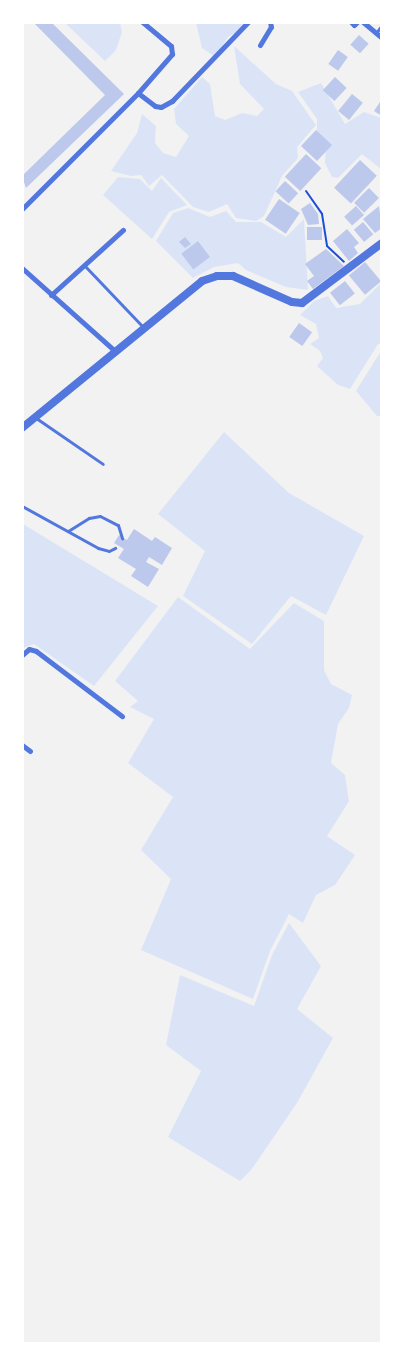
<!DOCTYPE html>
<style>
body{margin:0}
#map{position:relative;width:404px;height:1366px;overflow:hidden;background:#f2f2f2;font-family:"Alegreya Sans",sans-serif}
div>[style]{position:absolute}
.green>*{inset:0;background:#dbe4f7}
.building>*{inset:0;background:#bdc9ec;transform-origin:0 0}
.path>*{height:2px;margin:-1px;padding:0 1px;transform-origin:1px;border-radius:1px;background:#1d4ed8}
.service>*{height:3px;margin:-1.5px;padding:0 1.5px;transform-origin:1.5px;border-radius:1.5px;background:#5277de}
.minor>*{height:5px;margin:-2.5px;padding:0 2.5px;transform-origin:2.5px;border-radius:2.5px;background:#5277de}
.tertiary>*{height:8px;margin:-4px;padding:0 4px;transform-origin:4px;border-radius:4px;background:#5277de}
span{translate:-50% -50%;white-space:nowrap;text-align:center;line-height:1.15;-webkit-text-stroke:5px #fff;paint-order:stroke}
.frame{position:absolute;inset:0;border:24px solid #fff;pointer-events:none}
</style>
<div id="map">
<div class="green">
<i style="clip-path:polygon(65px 23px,120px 23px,122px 32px,116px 50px,105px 61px)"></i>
<i style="clip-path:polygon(196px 23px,252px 23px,228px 37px,215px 57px,202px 48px)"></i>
<i style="clip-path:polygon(234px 46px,276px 84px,292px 91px,316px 125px,297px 147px,298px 158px,282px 176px,264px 216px,256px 221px,236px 218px,227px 204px,209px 212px,193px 207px,162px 175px,149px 186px,141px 175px,131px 176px,111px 171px,137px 133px,142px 114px,156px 126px,155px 143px,163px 153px,176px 157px,189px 136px,176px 124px,174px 109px,202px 77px,210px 84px,215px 116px,225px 120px,242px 113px,257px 116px,264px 109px,240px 84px)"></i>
<i style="clip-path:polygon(321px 83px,345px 124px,364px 112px,381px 118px,381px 169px,362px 154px,338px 178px,332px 177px,325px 163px,326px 146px,317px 139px,317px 119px,298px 92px)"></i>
<i style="clip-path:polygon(118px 177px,140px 179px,152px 191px,161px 178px,187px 205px,169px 212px,152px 239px,103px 195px)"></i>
<i style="clip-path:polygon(188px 208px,210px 217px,226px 211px,236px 222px,261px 222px,286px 237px,304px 219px,308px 290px,286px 287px,246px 270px,238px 263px,214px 267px,193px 278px,156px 241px,173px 213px)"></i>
<i style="clip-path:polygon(381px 283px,381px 343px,378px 344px,350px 389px,338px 385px,317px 366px,323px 358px,320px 351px,310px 344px,319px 338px,316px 324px,300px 315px,314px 301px,328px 296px,336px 308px,360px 304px)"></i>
<i style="clip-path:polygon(381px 351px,381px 416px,377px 416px,356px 391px)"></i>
<i style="clip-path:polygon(224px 432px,289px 493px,364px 536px,326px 615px,291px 596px,252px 644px,183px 596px,205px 551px,158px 514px)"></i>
<i style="clip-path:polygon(23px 524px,158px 606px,94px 686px,34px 644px,23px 648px)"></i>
<i style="clip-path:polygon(178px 597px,250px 649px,294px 603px,324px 621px,324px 670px,331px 684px,352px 695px,349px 708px,338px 724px,331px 763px,345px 775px,349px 801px,327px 836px,355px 855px,335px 885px,316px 895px,303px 923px,289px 914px,270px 951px,253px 999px,141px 950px,171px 879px,141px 850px,173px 797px,128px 763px,154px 719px,130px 707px,138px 701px,115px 681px)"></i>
<i style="clip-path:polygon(289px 923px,321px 966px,297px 1009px,333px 1038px,297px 1103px,251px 1170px,240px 1181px,168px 1137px,201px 1071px,166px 1045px,180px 975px,254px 1006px,272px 955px)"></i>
</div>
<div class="building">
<i style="clip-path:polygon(33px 22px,51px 22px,124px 94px,26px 188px,22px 176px,105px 95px)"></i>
<i style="left:359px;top:35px;width:13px;height:13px;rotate:42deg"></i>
<i style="left:338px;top:50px;width:12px;height:17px;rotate:35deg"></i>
<i style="left:335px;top:77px;width:16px;height:18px;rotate:43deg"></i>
<i style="left:352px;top:94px;width:14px;height:22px;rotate:39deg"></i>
<i style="clip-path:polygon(382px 99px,382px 116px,374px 111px)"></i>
<i style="left:316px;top:130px;width:22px;height:22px;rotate:43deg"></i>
<i style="left:306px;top:154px;width:21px;height:31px;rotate:43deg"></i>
<i style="left:360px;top:160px;width:23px;height:38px;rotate:43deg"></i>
<i style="left:285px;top:181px;width:18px;height:14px;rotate:43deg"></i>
<i style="left:369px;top:188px;width:14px;height:21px;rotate:45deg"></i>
<i style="left:279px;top:199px;width:25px;height:25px;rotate:34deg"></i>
<i style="clip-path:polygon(310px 203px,318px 214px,319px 224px,308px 225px,301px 209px)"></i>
<i style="left:356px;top:206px;width:12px;height:16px;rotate:48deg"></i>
<i style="clip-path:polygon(379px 206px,382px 228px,375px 233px,363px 219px)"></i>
<i style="left:363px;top:222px;width:16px;height:12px;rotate:50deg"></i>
<i style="left:322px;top:227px;width:13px;height:15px;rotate:90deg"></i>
<i style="clip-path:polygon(347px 229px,359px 243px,354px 247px,358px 253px,349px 261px,333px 241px)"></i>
<i style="clip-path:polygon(185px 237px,191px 244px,185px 248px,179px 242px)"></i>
<i style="left:198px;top:241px;width:20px;height:21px;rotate:53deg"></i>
<i style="clip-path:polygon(326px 249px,344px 266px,313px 289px,307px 281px,314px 276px,305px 264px)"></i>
<i style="left:365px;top:262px;width:25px;height:21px;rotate:50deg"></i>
<i style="left:345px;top:281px;width:16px;height:19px;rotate:52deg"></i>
<i style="left:299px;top:323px;width:16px;height:17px;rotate:35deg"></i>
<i style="clip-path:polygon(134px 529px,152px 541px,155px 537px,172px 548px,162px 565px,149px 557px,146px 562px,159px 569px,148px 587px,131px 576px,136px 569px,118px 558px,124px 549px,114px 543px,119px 535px,127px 540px)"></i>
</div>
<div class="path">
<i style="left:306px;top:191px;width:28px;rotate:55deg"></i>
<i style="left:322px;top:214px;width:32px;rotate:81deg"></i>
<i style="left:327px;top:246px;width:23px;rotate:43deg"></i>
</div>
<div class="service">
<i style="left:376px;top:33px;width:10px;rotate:-53deg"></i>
<i style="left:84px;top:265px;width:87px;rotate:46.4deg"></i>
<i style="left:36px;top:418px;width:81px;rotate:34.5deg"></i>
<i style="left:22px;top:506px;width:87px;rotate:28.9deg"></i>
<i style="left:98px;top:548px;width:11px;rotate:15deg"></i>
<i style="left:109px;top:551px;width:7px;rotate:-27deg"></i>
<i style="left:68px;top:531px;width:25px;rotate:-32deg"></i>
<i style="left:89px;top:518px;width:11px;rotate:-10deg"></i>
<i style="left:100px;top:516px;width:20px;rotate:27deg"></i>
<i style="left:118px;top:525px;width:14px;rotate:73deg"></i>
</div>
<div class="minor">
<i style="left:351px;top:22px;width:4px;rotate:45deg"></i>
<i style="left:354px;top:25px;width:4px;rotate:-45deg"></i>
<i style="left:363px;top:22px;width:25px;rotate:40deg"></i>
<i style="left:260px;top:45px;width:21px;rotate:-59deg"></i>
<i style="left:271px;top:27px;width:5px;rotate:-101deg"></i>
<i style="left:138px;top:93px;width:21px;rotate:37deg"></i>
<i style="left:155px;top:106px;width:6px;rotate:9deg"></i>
<i style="left:161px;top:107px;width:13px;rotate:-29deg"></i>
<i style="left:172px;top:101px;width:110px;rotate:-46.1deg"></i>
<i style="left:22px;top:209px;width:164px;rotate:-45deg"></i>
<i style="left:138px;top:93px;width:52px;rotate:-48.9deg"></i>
<i style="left:172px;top:54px;width:8px;rotate:-97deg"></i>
<i style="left:171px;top:46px;width:38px;rotate:-140deg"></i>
<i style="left:22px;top:268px;width:126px;rotate:41.8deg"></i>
<i style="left:51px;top:295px;width:97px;rotate:-42.1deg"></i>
<i style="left:22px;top:655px;width:9px;rotate:-41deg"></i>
<i style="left:29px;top:649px;width:7px;rotate:16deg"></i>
<i style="left:36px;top:651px;width:108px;rotate:37.1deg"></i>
<i style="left:22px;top:745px;width:10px;rotate:37deg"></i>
</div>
<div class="tertiary">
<i style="left:22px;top:428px;width:232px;rotate:-39.2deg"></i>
<i style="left:202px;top:281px;width:16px;rotate:-18deg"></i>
<i style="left:217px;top:276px;width:16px"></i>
<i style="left:233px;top:276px;width:64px;rotate:23.8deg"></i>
<i style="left:292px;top:302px;width:10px;rotate:6deg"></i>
<i style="left:302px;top:303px;width:100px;rotate:-36.9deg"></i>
</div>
<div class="frame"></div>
</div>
